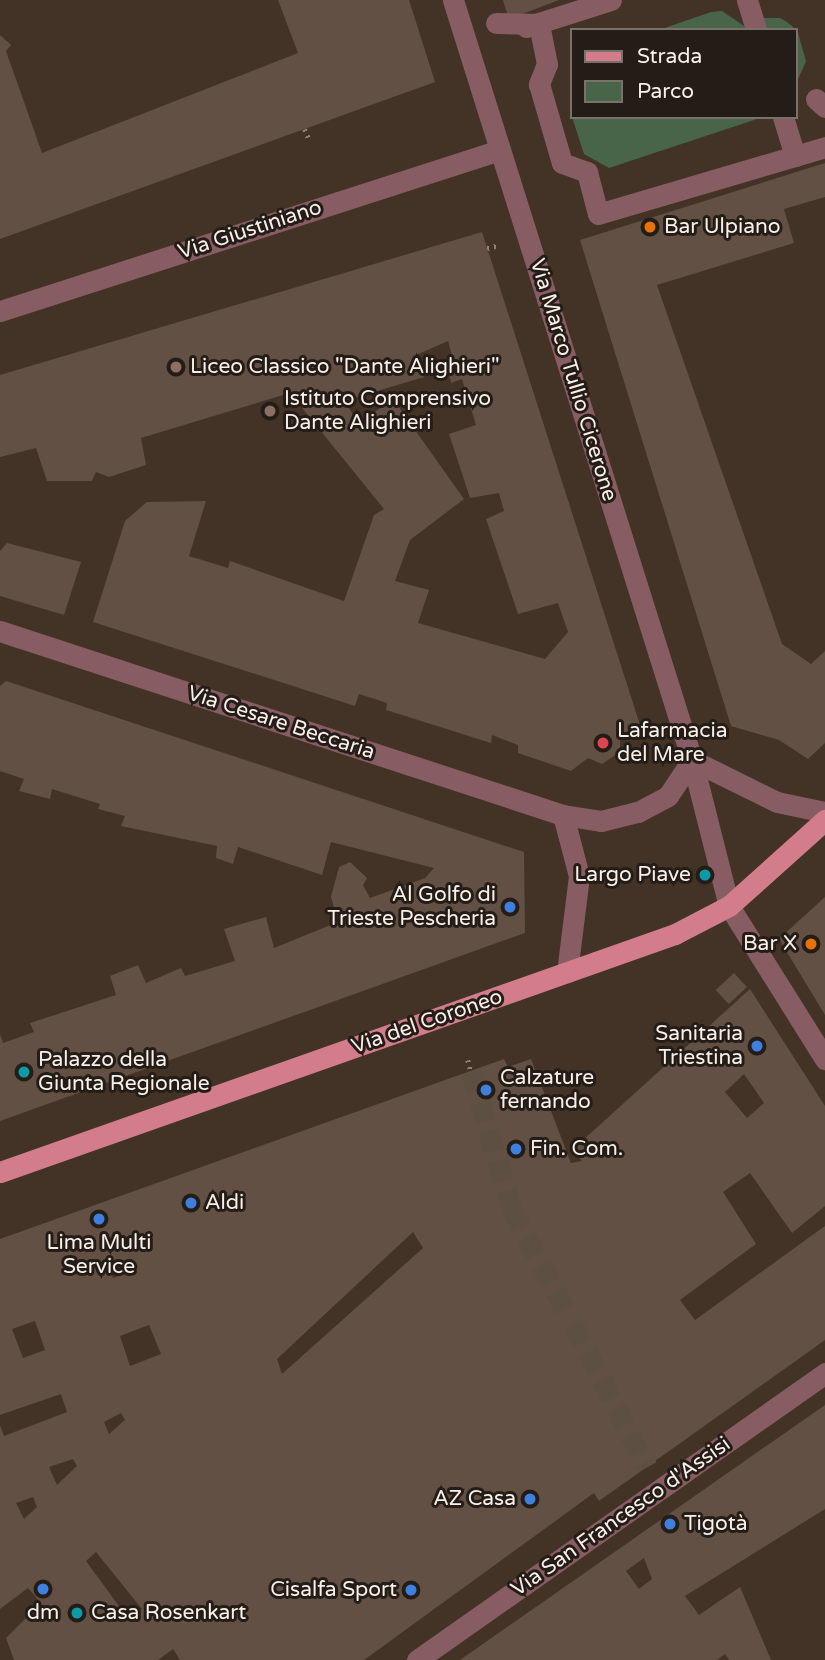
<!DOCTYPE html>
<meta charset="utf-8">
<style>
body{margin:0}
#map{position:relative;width:825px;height:1660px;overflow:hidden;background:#433326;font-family:"Varela Round",sans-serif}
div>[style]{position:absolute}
.green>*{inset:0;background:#48654a}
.building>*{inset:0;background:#615043;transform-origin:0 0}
.street-tunnel>*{height:21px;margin-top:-10.5px;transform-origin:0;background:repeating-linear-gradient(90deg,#5e4f43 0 21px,transparent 0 31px)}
.path>*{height:4.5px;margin-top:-2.25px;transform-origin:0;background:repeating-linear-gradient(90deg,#8e8176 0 2px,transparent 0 7px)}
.lane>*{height:21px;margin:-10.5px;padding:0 10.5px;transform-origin:10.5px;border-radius:10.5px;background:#875c62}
.street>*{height:21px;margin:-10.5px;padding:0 10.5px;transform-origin:10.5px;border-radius:10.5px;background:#875c62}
.primary>*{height:21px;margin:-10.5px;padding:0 10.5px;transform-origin:10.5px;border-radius:10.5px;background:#d37d8c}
.dots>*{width:19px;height:19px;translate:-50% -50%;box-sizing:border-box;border:4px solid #241d17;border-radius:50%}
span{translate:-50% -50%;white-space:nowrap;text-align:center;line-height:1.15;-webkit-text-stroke:6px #241d17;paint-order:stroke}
.poi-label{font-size:21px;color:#f9efe7}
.left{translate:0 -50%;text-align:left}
.right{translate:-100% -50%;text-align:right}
.street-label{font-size:21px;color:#f9efe7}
.legend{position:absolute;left:570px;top:28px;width:228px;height:91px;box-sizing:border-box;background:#241d17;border:2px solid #79716a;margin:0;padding:9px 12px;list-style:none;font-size:21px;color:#f9efe7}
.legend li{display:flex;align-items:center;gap:14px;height:35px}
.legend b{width:35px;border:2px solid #79716a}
</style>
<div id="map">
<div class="green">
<i style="clip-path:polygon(722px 11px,750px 30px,659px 30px,711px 12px)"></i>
<i style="clip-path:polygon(759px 18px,780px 18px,787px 22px,792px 26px,798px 33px,806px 61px,795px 86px,795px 30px,763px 30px)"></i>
<i style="clip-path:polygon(572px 117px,763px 117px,609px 168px,584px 154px)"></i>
</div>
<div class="building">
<i style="clip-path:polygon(278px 0,409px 0,435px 82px,0 239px,0 35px,11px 45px,6px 51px,42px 153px,298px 53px)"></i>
<i style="clip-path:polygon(503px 0,559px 0,509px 19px)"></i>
<i style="clip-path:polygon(825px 163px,825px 197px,784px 209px,794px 243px,657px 285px,782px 644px,811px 664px,825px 651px,825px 743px,808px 759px,779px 740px,731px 726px,580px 240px)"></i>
<i style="clip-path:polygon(evenodd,482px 232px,641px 728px,620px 739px,620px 752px,602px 764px,588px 758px,571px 771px,518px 753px,518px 745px,492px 735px,491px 743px,386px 710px,387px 703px,359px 694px,355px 706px,93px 622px,125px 521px,147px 502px,206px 501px,189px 556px,228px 568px,230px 561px,344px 601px,374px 515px,384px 509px,290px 393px,141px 438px,146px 465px,109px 477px,96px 472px,92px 481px,47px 481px,36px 448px,0 457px,0 375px,482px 232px,448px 341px,455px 367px,448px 369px,451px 383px,462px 379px,476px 425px,449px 434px,470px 498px,499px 493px,504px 511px,486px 519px,518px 614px,558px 603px,568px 632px,545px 659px,418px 623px,429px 590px,395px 581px,410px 540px,464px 499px,393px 399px,359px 423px,344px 401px,424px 377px,416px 355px,448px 341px)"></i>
<i style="clip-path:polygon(7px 543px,81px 562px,64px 615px,0 596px,0 551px)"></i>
<i style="clip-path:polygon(6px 681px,524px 852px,525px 933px,0 1121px,0 1034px,3px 1043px,34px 1032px,30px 1023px,116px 995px,110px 976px,138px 965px,146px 983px,181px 968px,185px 976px,235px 961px,224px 929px,266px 917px,274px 948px,338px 922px,331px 897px,339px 867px,350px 862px,367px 878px,363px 885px,370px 898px,425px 878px,434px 868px,331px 842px,322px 875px,238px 847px,233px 864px,216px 858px,217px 846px,121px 826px,125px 816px,98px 809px,100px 804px,52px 789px,50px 799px,19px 791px,24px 779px,0 771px,0 686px)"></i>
<i style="clip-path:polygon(825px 897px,825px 1015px,779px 939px)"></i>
<i style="left:734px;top:973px;width:19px;height:25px;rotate:47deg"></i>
<i style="clip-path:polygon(evenodd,750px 989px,825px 1106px,825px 1206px,792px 1233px,750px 1173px,723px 1192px,756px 1244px,680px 1300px,695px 1320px,825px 1226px,825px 1340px,599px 1501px,594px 1493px,364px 1660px,180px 1660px,173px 1649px,158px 1660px,14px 1660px,6px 1638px,41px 1603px,28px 1588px,0 1609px,0 1425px,4px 1436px,67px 1412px,61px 1394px,0 1415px,0 1239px,504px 1059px,508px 1067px,531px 1059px,571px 1163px,582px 1161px,572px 1150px,750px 989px,744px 1074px,764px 1103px,747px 1118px,725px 1092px,744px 1074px,750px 989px,413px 1232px,423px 1248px,282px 1374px,277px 1359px,413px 1232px,750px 989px,129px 1260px,132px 1271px,113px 1278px,110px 1267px,129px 1260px,750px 989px,35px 1321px,45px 1350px,23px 1358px,12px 1329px,35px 1321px,750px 989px,149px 1325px,161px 1354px,130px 1366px,120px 1336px,149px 1325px,750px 989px,121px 1413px,125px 1420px,109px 1434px,104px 1422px,121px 1413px,750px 989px,73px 1459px,77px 1466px,57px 1485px,49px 1467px,73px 1459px,750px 989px,33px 1497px,37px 1507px,24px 1519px,16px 1503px,33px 1497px,750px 989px,96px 1552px,142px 1609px,127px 1617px,86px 1561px,96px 1552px)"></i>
<i style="clip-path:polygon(evenodd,825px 1405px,825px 1509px,685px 1596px,699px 1615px,740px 1587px,771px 1660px,729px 1660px,725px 1654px,717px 1660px,460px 1660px,825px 1405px,644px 1558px,652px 1579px,639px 1589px,626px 1571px,644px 1558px)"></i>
</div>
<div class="street-tunnel">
<i style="left:471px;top:1071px;width:144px;rotate:73.5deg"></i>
<i style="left:512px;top:1209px;width:113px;rotate:62.1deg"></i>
<i style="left:573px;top:1324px;width:161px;rotate:62.6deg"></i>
</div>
<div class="path">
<i style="left:305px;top:129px;width:9px;rotate:69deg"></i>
<i style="left:487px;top:248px;width:13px;rotate:-13deg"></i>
<i style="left:468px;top:1060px;width:11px;rotate:75deg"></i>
</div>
<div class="lane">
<i style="left:816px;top:99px;width:12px;rotate:42deg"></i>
</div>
<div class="street">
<i style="left:453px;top:0;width:797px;rotate:72.54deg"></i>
<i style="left:692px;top:760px;width:151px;rotate:75.8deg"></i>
<i style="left:729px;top:906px;width:181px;rotate:57.9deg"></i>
<i style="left:747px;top:0;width:31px;rotate:73deg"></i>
<i style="left:496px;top:23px;width:43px;rotate:1.3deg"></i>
<i style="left:539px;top:24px;width:41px;rotate:78.7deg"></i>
<i style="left:547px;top:64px;width:22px;rotate:112deg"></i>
<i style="left:539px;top:84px;width:82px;rotate:73.8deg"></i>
<i style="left:562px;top:163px;width:27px;rotate:20deg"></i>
<i style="left:587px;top:172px;width:43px;rotate:75.3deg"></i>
<i style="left:598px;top:214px;width:237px;rotate:-16.4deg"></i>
<i style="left:526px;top:27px;width:89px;rotate:-17.6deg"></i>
<i style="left:783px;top:117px;width:41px;rotate:72.9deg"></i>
<i style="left:0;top:311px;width:525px;rotate:-17.85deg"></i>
<i style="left:0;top:631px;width:592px;rotate:18.1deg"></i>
<i style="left:563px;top:815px;width:38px;rotate:9deg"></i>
<i style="left:601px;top:821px;width:38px;rotate:-14deg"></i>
<i style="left:638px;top:812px;width:34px;rotate:-28deg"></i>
<i style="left:668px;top:796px;width:43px;rotate:-56.3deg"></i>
<i style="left:692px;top:760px;width:95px;rotate:26.3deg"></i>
<i style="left:777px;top:802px;width:49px;rotate:11.8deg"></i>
<i style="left:563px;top:815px;width:63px;rotate:75.3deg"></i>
<i style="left:579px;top:876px;width:97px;rotate:97.1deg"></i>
<i style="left:417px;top:1660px;width:499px;rotate:-35.1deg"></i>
</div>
<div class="primary">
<i style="left:0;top:1172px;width:716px;rotate:-19.42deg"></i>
<i style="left:675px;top:934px;width:61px;rotate:-27.4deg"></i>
<i style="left:729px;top:906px;width:129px;rotate:-41.9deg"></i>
</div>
<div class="dots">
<i style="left:650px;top:227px;background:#e8710a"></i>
<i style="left:176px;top:367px;background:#8d6e63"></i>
<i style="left:270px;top:411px;background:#8d6e63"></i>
<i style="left:603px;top:743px;background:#e0444e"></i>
<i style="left:705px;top:875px;background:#0f9aa8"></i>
<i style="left:510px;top:907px;background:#3f7fe0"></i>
<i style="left:811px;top:944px;background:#e8710a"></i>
<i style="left:757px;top:1046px;background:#3f7fe0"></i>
<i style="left:24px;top:1072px;background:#0f9aa8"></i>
<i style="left:486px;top:1090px;background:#3f7fe0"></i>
<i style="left:516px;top:1149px;background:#3f7fe0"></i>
<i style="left:191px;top:1203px;background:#3f7fe0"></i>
<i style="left:99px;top:1219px;background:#3f7fe0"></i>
<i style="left:530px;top:1499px;background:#3f7fe0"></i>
<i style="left:670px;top:1524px;background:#3f7fe0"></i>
<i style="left:43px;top:1589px;background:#3f7fe0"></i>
<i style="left:411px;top:1590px;background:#3f7fe0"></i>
<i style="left:77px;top:1613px;background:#0f9aa8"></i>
</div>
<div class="poi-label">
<span class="left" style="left:664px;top:227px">Bar Ulpiano</span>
<span class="left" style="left:190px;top:367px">Liceo Classico "Dante Alighieri"</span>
<span class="left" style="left:284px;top:411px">Istituto Comprensivo<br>Dante Alighieri</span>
<span class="left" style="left:617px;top:743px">Lafarmacia<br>del Mare</span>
<span class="right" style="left:691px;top:875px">Largo Piave</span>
<span class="right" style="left:496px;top:907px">Al Golfo di<br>Trieste Pescheria</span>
<span class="right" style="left:797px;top:944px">Bar X</span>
<span class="right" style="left:743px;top:1046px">Sanitaria<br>Triestina</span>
<span class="left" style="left:38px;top:1072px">Palazzo della<br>Giunta Regionale</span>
<span class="left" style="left:500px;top:1090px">Calzature<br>fernando</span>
<span class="left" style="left:530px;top:1149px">Fin. Com.</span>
<span class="left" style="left:205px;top:1203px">Aldi</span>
<span style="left:99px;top:1255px">Lima Multi<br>Service</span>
<span class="right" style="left:516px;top:1499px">AZ Casa</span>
<span class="left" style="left:684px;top:1524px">Tigotà</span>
<span class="right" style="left:397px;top:1590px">Cisalfa Sport</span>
<span style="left:43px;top:1613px">dm</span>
<span class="left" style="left:91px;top:1613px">Casa Rosenkart</span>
</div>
<div class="street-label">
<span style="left:250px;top:230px;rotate:-18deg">Via Giustiniano</span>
<span style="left:573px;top:380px;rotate:73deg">Via Marco Tullio Cicerone</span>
<span style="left:281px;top:723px;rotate:18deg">Via Cesare Beccaria</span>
<span style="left:427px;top:1022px;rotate:-19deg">Via del Coroneo</span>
<span style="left:621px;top:1517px;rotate:-35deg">Via San Francesco d'Assisi</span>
</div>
<ul class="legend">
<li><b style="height:9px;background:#d37d8c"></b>Strada</li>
<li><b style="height:19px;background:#48654a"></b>Parco</li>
</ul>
</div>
